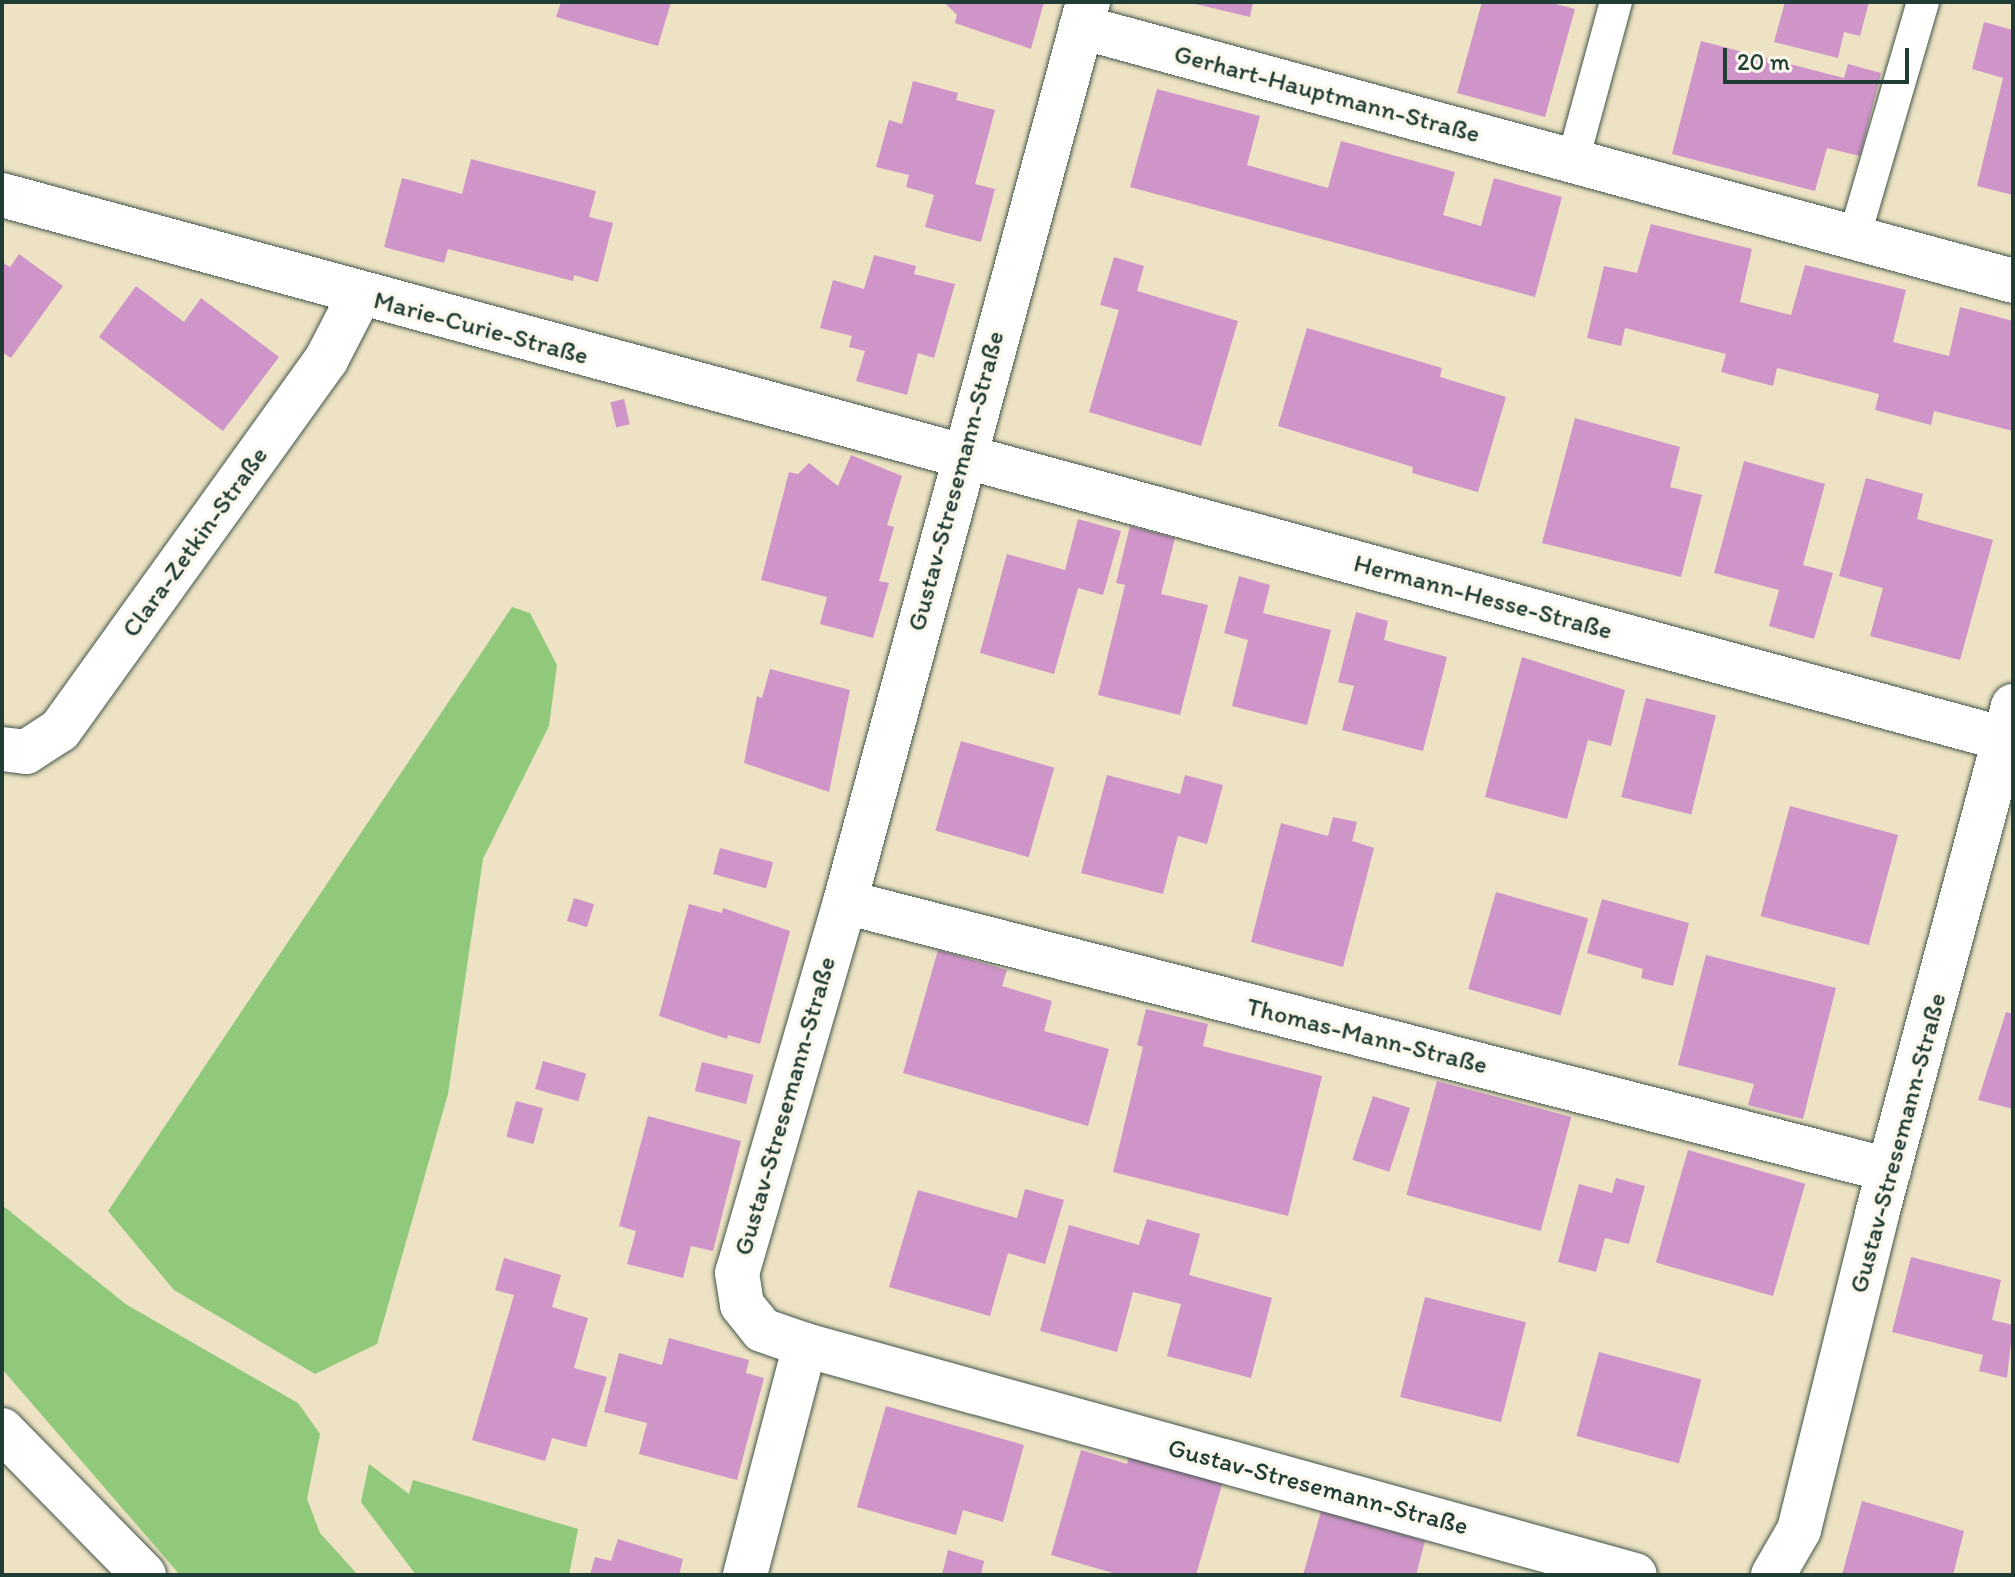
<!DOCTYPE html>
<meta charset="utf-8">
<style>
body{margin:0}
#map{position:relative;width:2015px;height:1577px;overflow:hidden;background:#ede2c3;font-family:Itim,sans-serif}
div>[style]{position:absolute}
.green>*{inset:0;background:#91c97c}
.building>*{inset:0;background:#cf95c8;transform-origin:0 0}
.roads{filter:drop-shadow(0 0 2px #3e5649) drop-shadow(0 0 2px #3e5649)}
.lane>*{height:32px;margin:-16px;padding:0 16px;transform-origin:16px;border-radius:16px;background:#fff}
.street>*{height:44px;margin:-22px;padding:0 22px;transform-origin:22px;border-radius:22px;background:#fff}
span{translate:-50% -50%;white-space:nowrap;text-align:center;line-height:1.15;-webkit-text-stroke:7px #fbf7ec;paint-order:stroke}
.street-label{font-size:26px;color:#1f3d34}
.frame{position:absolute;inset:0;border:4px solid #1f3d34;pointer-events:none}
.scale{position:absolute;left:1723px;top:48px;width:186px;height:36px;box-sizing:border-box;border:4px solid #1f3d34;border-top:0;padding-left:10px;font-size:24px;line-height:28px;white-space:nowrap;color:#1f3d34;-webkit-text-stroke:6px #fbf7ec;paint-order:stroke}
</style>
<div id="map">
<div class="green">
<i style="clip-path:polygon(512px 607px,530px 613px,557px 665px,549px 726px,483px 859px,448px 1094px,377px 1344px,315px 1374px,174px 1290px,108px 1211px)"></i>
<i style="clip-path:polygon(2px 1205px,127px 1305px,298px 1403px,320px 1434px,307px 1499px,320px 1533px,358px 1575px,180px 1575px,2px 1369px)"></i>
<i style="clip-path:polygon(369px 1464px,409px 1494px,413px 1480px,578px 1529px,569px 1575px,416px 1575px,361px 1502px)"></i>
</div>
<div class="building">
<i style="clip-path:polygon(561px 2px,671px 2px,658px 46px,556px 17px)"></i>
<i style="clip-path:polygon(944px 2px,1044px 2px,1031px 49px,955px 23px,957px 15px)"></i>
<i style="clip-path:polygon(1187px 2px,1253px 2px,1250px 17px)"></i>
<i style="clip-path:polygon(1482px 2px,1548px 2px,1575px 9px,1545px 117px,1457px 93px)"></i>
<i style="clip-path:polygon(1785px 2px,1869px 2px,1860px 36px,1844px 32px,1838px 58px,1774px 42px)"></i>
<i style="clip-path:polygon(1984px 22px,2013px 30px,2013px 195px,1977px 186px,2003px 78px,1972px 69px)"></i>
<i style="clip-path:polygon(1701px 41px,1844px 78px,1848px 64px,1881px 73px,1860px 156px,1827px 148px,1815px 191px,1672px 154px)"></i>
<i style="clip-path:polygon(913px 81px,958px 93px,956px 100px,995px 110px,975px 184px,995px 189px,981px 242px,925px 227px,934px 195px,906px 187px,909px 175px,876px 167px,889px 120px,902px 124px)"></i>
<i style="clip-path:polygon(1157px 89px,1260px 116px,1247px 165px,1328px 188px,1341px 141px,1455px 172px,1443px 215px,1481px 226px,1494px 178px,1562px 197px,1535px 297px,1130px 187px)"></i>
<i style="clip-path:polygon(471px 159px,596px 191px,589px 217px,613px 223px,598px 282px,574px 275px,573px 281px,448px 249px,444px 263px,384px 247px,402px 178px,462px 194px)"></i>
<i style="clip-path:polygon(1651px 224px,1752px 249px,1740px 302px,1791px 315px,1805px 265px,1906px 290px,1893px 342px,1949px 356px,1960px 307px,2013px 321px,2013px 431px,1934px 411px,1931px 425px,1875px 410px,1879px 394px,1777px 368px,1773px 386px,1721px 372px,1726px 354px,1625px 328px,1621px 346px,1587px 338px,1604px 266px,1637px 273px)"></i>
<i style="clip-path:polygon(19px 254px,63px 286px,11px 358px,2px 352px,2px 262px,10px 267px)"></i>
<i style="clip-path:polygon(874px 255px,916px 266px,914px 274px,955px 284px,934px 358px,918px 353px,907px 395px,856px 381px,865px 351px,849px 347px,852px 336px,820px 328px,833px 280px,864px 289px)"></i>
<i style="clip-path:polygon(1114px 257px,1144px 266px,1137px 291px,1238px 321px,1201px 446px,1089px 412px,1119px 310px,1100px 305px)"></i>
<i style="clip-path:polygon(136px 286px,184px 322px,201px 298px,279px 357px,223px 431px,99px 337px)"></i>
<i style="clip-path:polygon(1307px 328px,1442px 368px,1440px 377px,1506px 397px,1478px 492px,1412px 473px,1413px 467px,1278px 426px)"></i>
<i style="left:624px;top:399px;width:26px;height:14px;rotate:77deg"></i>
<i style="clip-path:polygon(1575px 418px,1680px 447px,1670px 487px,1702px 495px,1681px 577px,1542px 543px)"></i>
<i style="clip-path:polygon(851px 455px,902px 476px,887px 525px,894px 527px,879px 581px,889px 583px,873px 638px,820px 624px,827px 597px,761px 580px,789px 472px,798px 474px,809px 463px,838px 486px)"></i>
<i style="clip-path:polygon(1744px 461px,1825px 484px,1803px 565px,1833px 573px,1814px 639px,1769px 626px,1779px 590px,1714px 573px)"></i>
<i style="clip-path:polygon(1866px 478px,1923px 494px,1917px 519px,1993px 540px,1960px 660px,1870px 636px,1883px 588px,1839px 576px)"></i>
<i style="clip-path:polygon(1078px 519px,1121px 531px,1103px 595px,1078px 588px,1054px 674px,980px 653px,1007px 554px,1065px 570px)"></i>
<i style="clip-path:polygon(1130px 526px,1175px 538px,1161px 594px,1208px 605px,1180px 715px,1098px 695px,1125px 585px,1116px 583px)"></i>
<i style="clip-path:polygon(1239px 576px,1270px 585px,1263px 613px,1331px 630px,1307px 725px,1232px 706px,1248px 640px,1224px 633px)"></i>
<i style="clip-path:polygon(1356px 612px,1388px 621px,1384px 640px,1447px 657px,1423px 751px,1342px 730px,1354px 686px,1338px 682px)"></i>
<i style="clip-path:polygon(1522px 657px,1625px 690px,1611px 746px,1588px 740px,1567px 819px,1485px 797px)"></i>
<i style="clip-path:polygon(770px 669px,850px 690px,829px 792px,744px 763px,757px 696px,762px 698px)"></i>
<i style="left:1646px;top:698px;width:72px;height:102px;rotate:14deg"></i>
<i style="left:961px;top:741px;width:97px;height:93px;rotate:16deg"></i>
<i style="clip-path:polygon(1107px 775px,1180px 794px,1185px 775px,1223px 785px,1207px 844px,1178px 836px,1163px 894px,1081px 873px)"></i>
<i style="left:1790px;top:806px;width:112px;height:114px;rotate:15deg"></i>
<i style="clip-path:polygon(1333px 817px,1357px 822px,1352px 841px,1374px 848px,1343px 967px,1251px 942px,1281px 823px,1328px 836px)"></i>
<i style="left:720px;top:848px;width:55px;height:27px;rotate:15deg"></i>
<i style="left:1496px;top:892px;width:96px;height:101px;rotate:16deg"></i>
<i style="left:574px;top:898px;width:21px;height:24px;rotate:17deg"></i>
<i style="clip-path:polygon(1602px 899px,1689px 923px,1673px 986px,1641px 978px,1643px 969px,1587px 953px)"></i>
<i style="clip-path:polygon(689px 904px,722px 913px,723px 908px,790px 931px,760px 1044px,728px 1035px,727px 1039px,659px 1016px)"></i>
<i style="clip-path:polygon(938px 950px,1007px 970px,1002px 986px,1052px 1001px,1044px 1031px,1109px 1049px,1088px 1126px,903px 1073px)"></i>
<i style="clip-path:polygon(1706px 955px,1836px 988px,1803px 1119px,1748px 1105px,1754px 1084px,1678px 1065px)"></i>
<i style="clip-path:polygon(1146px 1009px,1208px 1024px,1203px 1046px,1322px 1076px,1288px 1216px,1113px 1172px,1143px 1047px,1137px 1045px)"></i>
<i style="clip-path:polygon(2006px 1012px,2013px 1014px,2013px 1109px,1978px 1100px)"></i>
<i style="left:543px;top:1061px;width:45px;height:29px;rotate:16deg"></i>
<i style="left:702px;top:1062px;width:53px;height:30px;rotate:14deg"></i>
<i style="left:1437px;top:1081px;width:139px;height:118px;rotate:15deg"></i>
<i style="left:1373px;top:1096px;width:39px;height:67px;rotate:18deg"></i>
<i style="left:516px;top:1101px;width:28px;height:37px;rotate:15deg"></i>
<i style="clip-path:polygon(648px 1116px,741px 1141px,713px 1251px,691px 1246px,683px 1278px,627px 1264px,636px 1231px,619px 1226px)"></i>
<i style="left:1688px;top:1150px;width:122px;height:117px;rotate:16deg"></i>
<i style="clip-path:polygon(1616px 1178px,1645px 1186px,1629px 1244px,1605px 1238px,1596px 1272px,1558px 1262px,1579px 1184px,1612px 1193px)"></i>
<i style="clip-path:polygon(1025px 1189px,1064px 1200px,1045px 1264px,1008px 1253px,990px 1316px,889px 1287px,918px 1190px,1017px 1218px)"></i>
<i style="clip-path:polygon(1147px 1219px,1200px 1234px,1189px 1275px,1272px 1298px,1251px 1378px,1167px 1356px,1181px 1304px,1133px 1292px,1117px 1352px,1040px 1331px,1069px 1225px,1139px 1245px)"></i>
<i style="clip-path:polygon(1911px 1257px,2001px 1280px,1992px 1320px,2013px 1325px,2007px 1378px,1979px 1371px,1983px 1355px,1892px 1332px)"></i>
<i style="clip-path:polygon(504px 1258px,561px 1275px,552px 1307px,588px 1318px,574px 1368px,607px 1377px,586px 1447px,552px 1438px,545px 1461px,472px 1440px,514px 1295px,495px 1290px)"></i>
<i style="left:1425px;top:1297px;width:104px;height:103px;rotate:14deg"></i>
<i style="clip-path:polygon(669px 1338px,749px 1360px,746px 1373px,764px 1378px,737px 1480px,639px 1454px,647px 1423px,604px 1412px,619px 1353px,662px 1365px)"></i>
<i style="left:1599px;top:1352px;width:106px;height:87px;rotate:15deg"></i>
<i style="clip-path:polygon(886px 1406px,1024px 1445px,1003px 1522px,963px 1510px,956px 1535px,857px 1507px)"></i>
<i style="clip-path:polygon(1133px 1445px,1226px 1471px,1196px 1575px,1120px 1575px,1051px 1555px,1081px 1450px,1127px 1464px)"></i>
<i style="clip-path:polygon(1862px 1501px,1964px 1531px,1953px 1575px,1842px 1575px)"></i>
<i style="clip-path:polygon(1321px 1511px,1425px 1541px,1416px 1575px,1303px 1575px)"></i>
<i style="clip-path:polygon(618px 1539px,683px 1559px,679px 1575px,590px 1575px,595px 1557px,611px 1561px)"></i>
<i style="clip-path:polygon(948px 1550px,984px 1561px,981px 1575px,942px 1575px)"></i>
</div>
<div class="roads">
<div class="lane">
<i style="left:1573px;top:160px;width:164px;rotate:-74.8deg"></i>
<i style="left:1854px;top:238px;width:246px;rotate:-73.7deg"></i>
</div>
<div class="street">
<i style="left:1088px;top:2px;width:932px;rotate:105.11deg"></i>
<i style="left:845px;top:902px;width:386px;rotate:106.2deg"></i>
<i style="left:737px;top:1273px;width:32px;rotate:81deg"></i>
<i style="left:742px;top:1305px;width:32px;rotate:51deg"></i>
<i style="left:762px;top:1330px;width:46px;rotate:19.2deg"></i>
<i style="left:805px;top:1345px;width:861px;rotate:15.49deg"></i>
<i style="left:1081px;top:27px;width:966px;rotate:15.24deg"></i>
<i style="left:2px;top:195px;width:2075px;rotate:15.2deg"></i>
<i style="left:2px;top:749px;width:24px;rotate:7deg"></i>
<i style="left:26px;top:752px;width:40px;rotate:-32.9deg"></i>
<i style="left:60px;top:730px;width:456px;rotate:-54.3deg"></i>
<i style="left:326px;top:360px;width:72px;rotate:-62.7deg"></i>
<i style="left:845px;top:902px;width:1078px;rotate:14.4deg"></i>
<i style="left:2px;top:1430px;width:203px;rotate:45.6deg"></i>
<i style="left:745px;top:1575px;width:238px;rotate:-75.4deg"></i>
<i style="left:1773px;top:1575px;width:52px;rotate:-60deg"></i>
<i style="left:1799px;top:1530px;width:325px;rotate:-76.1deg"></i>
<i style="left:1877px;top:1214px;width:526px;rotate:-75.01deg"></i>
</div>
</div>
<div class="street-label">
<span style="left:1327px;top:94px;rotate:15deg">Gerhart-Hauptmann-Straße</span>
<span style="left:481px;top:328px;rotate:15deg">Marie-Curie-Straße</span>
<span style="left:956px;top:481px;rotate:-75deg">Gustav-Stresemann-Straße</span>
<span style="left:195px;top:542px;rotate:-54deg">Clara-Zetkin-Straße</span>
<span style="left:1483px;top:597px;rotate:15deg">Hermann-Hesse-Straße</span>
<span style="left:1367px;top:1036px;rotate:14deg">Thomas-Mann-Straße</span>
<span style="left:785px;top:1106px;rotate:-74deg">Gustav-Stresemann-Straße</span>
<span style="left:1898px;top:1143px;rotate:-75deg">Gustav-Stresemann-Straße</span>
<span style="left:1318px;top:1487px;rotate:15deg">Gustav-Stresemann-Straße</span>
</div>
<div class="frame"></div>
<div class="scale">20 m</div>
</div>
